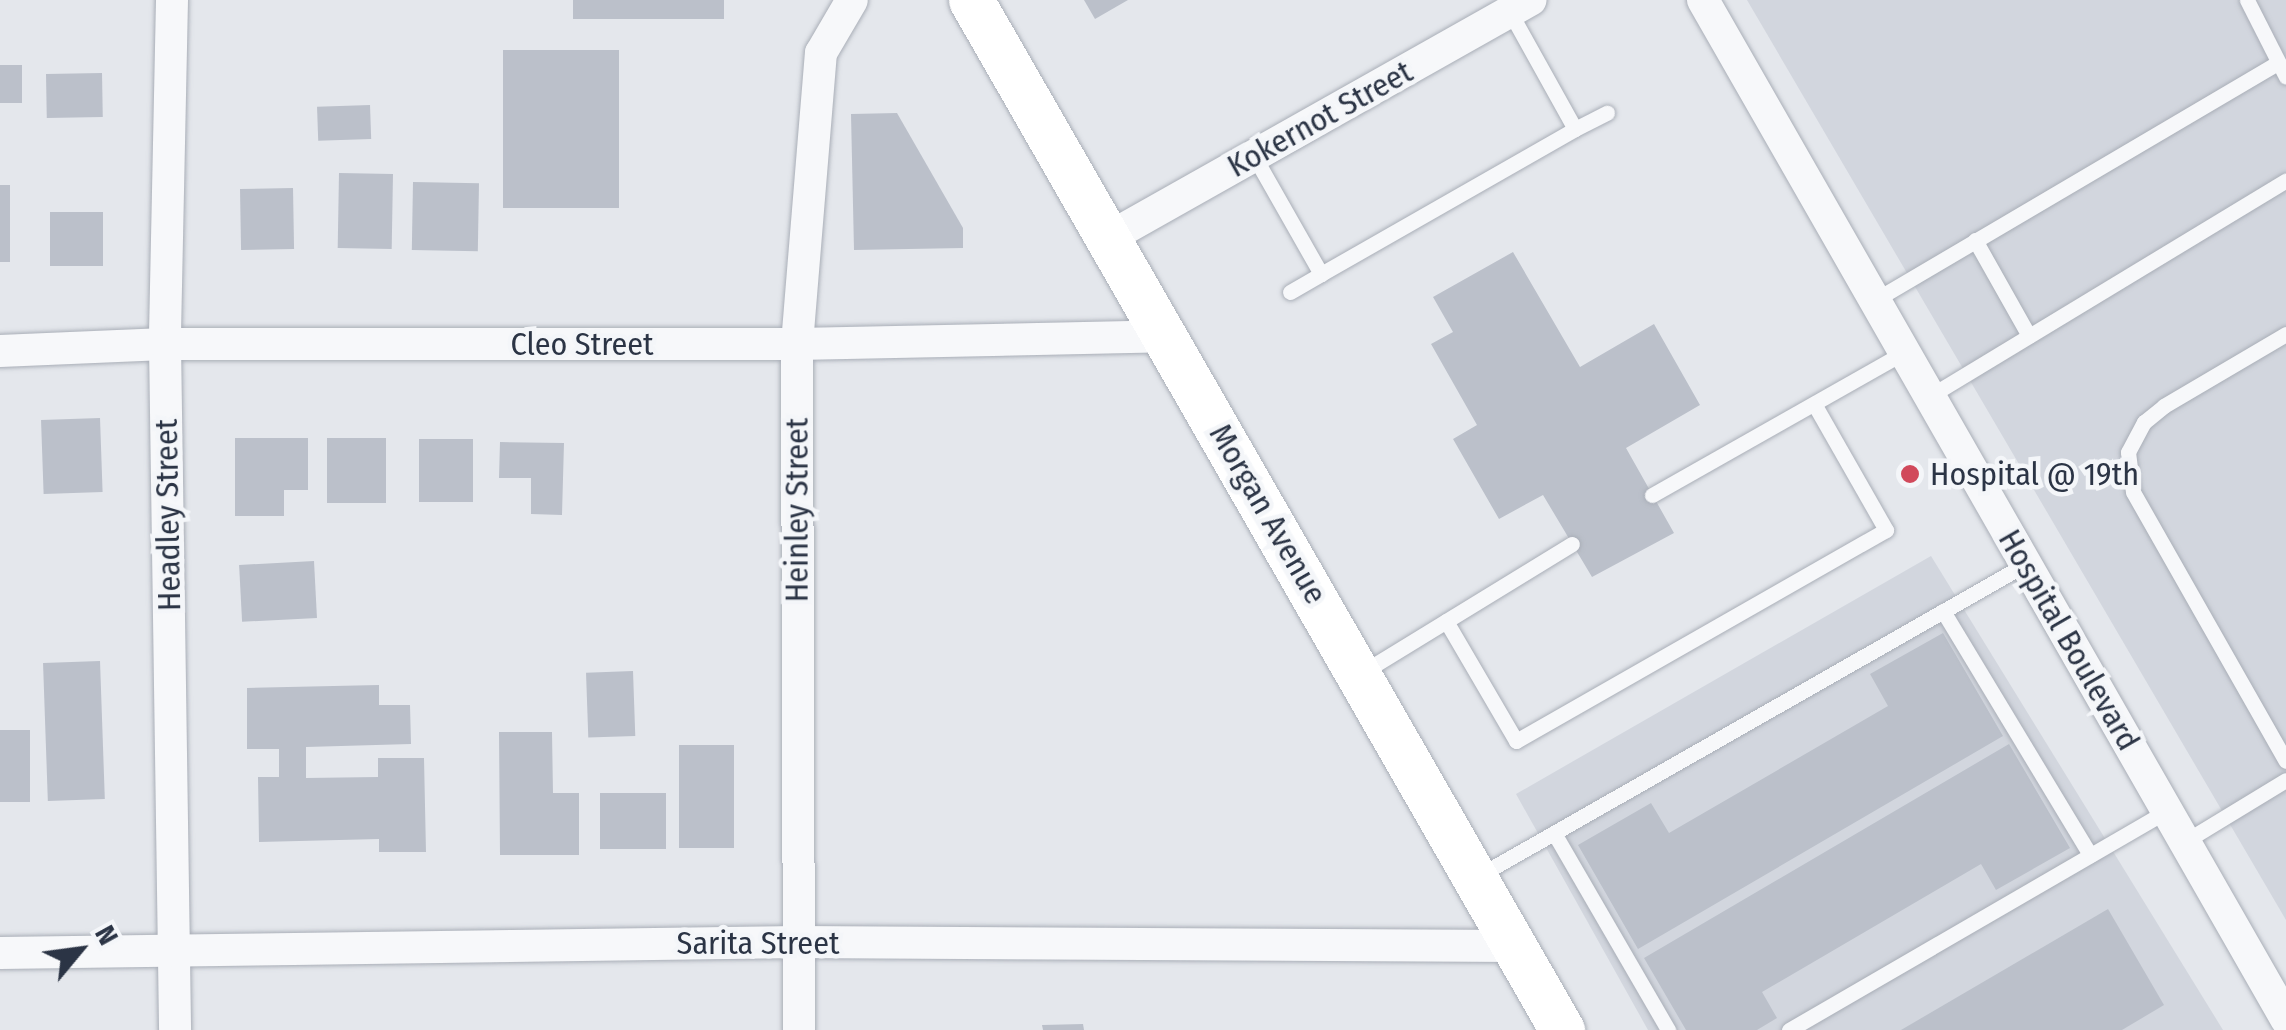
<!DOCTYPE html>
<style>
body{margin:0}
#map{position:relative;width:2286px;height:1030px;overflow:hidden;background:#e4e7ec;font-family:"Fira Sans Condensed",sans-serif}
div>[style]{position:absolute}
.built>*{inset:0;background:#d2d6de}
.building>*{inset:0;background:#bbc0ca;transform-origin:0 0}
.roads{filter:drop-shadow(0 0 2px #a9aeb7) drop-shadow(0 0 2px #a9aeb7)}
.service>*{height:15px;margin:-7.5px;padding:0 7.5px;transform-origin:7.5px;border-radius:7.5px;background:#f7f8fa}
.minor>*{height:32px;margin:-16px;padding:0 16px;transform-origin:16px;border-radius:16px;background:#f7f8fa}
.secondary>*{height:45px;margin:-22.5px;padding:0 22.5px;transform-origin:22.5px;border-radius:22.5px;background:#fff}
.dots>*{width:28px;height:28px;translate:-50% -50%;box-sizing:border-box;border:5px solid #f4f6f9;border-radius:50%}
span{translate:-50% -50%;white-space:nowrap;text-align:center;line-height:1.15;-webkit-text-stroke:9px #f4f6f9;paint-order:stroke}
.street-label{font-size:32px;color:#2b3445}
.poi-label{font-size:32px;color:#2b3445}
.left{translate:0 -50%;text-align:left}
.north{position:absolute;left:30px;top:900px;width:100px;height:100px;-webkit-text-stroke:8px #f4f6f9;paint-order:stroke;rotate:61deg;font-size:28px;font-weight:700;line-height:40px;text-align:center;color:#2b3445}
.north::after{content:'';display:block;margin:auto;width:35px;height:45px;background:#2b3445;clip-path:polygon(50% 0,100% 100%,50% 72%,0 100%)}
</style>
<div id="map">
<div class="built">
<i style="clip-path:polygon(1747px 0,2286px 0,2286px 920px)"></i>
<i style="clip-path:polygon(1931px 556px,2223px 1030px,1648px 1030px,1516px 794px)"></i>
</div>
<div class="building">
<i style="left:573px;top:0;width:151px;height:19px"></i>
<i style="clip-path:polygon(1084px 0,1128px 0,1095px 19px)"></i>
<i style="left:619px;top:50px;width:158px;height:116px;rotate:90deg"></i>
<i style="left:0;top:65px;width:22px;height:38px"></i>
<i style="left:102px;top:73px;width:44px;height:56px;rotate:89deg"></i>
<i style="left:370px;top:105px;width:34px;height:53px;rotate:88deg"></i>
<i style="clip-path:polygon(897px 113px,963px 228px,963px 248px,854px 250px,851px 114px)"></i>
<i style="left:339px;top:173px;width:54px;height:75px;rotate:1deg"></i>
<i style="left:413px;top:182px;width:66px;height:68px;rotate:1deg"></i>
<i style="left:0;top:185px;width:10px;height:77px"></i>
<i style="left:293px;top:188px;width:61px;height:53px;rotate:89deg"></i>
<i style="left:50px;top:212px;width:53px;height:54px"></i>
<i style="clip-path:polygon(1513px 252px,1580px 367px,1654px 324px,1700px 405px,1626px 448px,1674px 533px,1592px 577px,1543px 495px,1499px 519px,1453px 439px,1477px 425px,1431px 344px,1453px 332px,1433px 297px)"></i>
<i style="left:100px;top:418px;width:74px;height:59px;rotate:88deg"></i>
<i style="clip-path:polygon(235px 438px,308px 438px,308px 490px,284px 490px,284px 516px,235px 516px)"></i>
<i style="left:386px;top:438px;width:65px;height:59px;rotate:90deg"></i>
<i style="left:419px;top:439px;width:54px;height:63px"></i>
<i style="clip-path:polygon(500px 442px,564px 443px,562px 515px,531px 514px,531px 478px,499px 478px)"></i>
<i style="left:314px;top:561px;width:57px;height:75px;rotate:87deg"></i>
<i style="clip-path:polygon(1943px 633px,2003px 736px,1638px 949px,1578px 845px,1651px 803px,1669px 833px,1888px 706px,1870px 674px)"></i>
<i style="left:100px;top:661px;width:138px;height:57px;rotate:88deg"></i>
<i style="left:633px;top:671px;width:65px;height:47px;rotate:88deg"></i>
<i style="clip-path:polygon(379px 685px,379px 705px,410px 705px,411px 744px,306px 747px,306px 778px,378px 777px,378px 758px,424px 758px,426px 852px,379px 852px,379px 839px,259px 842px,258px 777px,279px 777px,279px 749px,247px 749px,247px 688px)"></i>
<i style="left:0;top:730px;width:30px;height:72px"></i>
<i style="clip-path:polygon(499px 732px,552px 732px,553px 793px,579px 793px,579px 855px,500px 855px)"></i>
<i style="clip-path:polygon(2009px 744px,2070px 848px,1996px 890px,1981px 864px,1762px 992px,1777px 1018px,1757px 1030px,1686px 1030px,1644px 958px)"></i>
<i style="left:679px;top:745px;width:55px;height:103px"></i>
<i style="left:600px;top:793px;width:66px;height:56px"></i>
<i style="clip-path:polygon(2108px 909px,2164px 1005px,2122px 1030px,1901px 1030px)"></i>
<i style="clip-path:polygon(1083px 1024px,1084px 1030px,1043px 1030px,1042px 1025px)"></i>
</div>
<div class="roads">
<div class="service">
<i style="left:2247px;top:0;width:86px;rotate:63.1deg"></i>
<i style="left:1575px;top:129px;width:36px;rotate:-27deg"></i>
<i style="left:1254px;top:156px;width:136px;rotate:60.4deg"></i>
<i style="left:1321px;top:274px;width:292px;rotate:-29.7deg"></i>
<i style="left:1575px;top:129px;width:134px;rotate:-119.1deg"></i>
<i style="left:1975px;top:240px;width:110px;rotate:60.6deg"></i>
<i style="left:1290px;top:292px;width:36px;rotate:-30deg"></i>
<i style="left:1875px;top:300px;width:468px;rotate:-30.5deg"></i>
<i style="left:2286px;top:334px;width:142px;rotate:149.5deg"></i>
<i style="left:2164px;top:406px;width:26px;rotate:141deg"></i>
<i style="left:2144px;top:422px;width:34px;rotate:118deg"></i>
<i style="left:2128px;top:452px;width:40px;rotate:82.9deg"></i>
<i style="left:2133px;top:492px;width:309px;rotate:60.4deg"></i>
<i style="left:1930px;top:396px;width:416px;rotate:-31.2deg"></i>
<i style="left:1652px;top:495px;width:291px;rotate:-29.5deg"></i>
<i style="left:1943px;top:611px;width:285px;rotate:58.9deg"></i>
<i style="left:1446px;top:621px;width:139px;rotate:59.7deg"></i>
<i style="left:1516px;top:741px;width:426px;rotate:-29.7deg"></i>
<i style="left:1886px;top:530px;width:145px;rotate:-119.7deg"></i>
<i style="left:1363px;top:672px;width:245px;rotate:-31.5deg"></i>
<i style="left:1554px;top:833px;width:228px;rotate:59.9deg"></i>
<i style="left:2184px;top:842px;width:119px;rotate:-31.3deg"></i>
<i style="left:1480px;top:875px;width:628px;rotate:-29.67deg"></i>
<i style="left:1789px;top:1030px;width:437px;rotate:-30.1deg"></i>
</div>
<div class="minor">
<i style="left:172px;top:0;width:344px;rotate:91.2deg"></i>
<i style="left:165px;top:344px;width:686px;rotate:89.16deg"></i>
<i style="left:1703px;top:0;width:1174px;rotate:60.22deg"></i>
<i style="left:1108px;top:238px;width:485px;rotate:-29.4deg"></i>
<i style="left:0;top:351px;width:165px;rotate:-2.4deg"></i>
<i style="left:165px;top:344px;width:632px"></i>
<i style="left:797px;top:344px;width:368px;rotate:-1.2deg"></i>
<i style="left:0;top:953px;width:798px;rotate:-0.79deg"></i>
<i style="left:798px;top:942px;width:718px;rotate:0.32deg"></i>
<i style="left:799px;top:1030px;width:686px;rotate:-90.17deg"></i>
<i style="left:797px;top:344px;width:292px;rotate:-85.3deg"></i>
<i style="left:821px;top:53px;width:61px;rotate:-59.7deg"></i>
</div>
<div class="secondary">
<i style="left:971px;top:0;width:1188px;rotate:60.15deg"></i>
</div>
</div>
<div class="dots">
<i style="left:1910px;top:474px;background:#d1495b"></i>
</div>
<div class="street-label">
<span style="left:1320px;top:119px;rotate:-29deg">Kokernot Street</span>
<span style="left:582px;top:344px">Cleo Street</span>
<span style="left:797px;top:510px;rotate:-90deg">Heinley Street</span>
<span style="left:1268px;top:514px;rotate:60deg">Morgan Avenue</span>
<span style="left:168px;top:515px;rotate:-91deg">Headley Street</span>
<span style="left:2069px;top:640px;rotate:60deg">Hospital Boulevard</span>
<span style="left:758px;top:943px">Sarita Street</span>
</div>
<div class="poi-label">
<span class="left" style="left:1930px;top:474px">Hospital @ 19th</span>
</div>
<div class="north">N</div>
</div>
